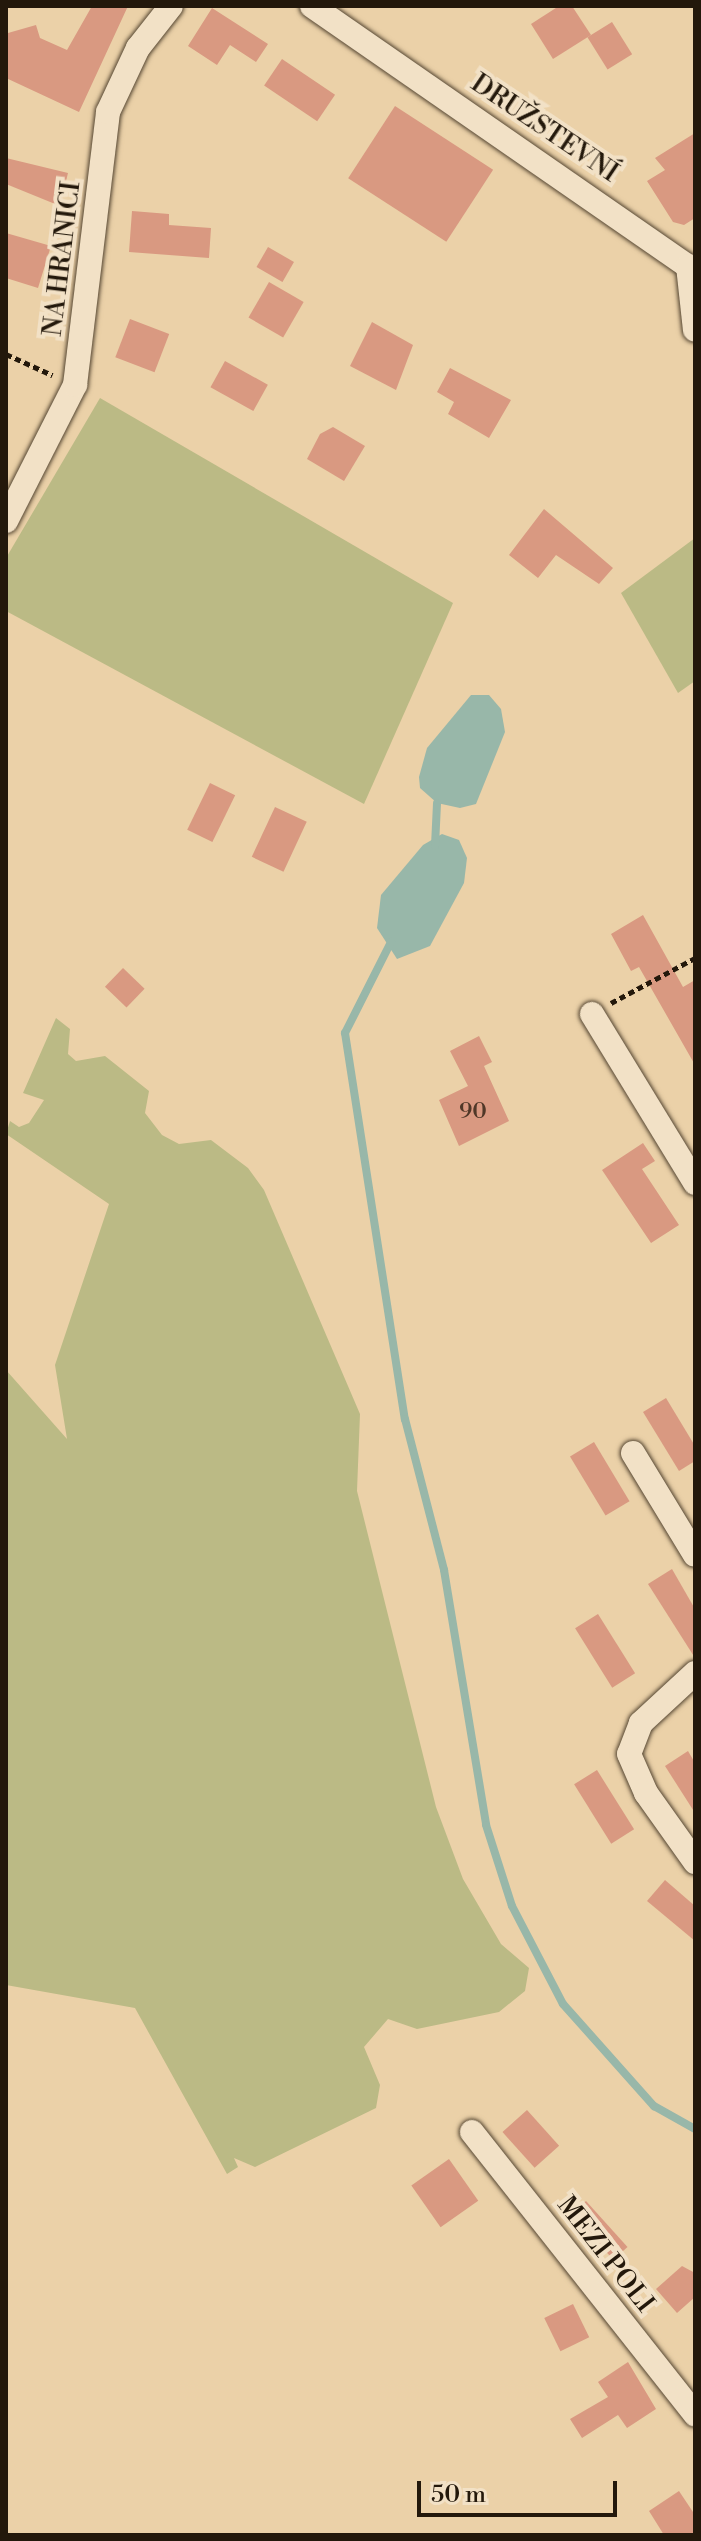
<!DOCTYPE html>
<meta charset="utf-8">
<style>
body{margin:0}
#map{position:relative;width:701px;height:2541px;overflow:hidden;background:#ebd1a8;font-family:"Libre Bodoni",serif}
div>[style]{position:absolute}
.green>*{inset:0;background:#bbba85}
.water>*{inset:0;background:#98b7a9}
.stream>*{height:8px;margin:-4px;padding:0 4px;transform-origin:4px;border-radius:4px;background:#98b7a9}
.building>*{inset:0;background:#d99981;transform-origin:0 0}
.path>*{height:5px;margin-top:-2.5px;transform-origin:0;background:repeating-linear-gradient(90deg,#23180b 0 6px,transparent 0 10px)}
.roads{filter:drop-shadow(0 0 2px #554632) drop-shadow(0 0 2px #554632)}
.street>*{height:24px;margin:-12px;padding:0 12px;transform-origin:12px;border-radius:12px;background:#f2e1c6}
span{translate:-50% -50%;white-space:nowrap;text-align:center;line-height:1.15;-webkit-text-stroke:8px #f2e1c6;paint-order:stroke}
.number-label{font-size:22px;color:#503828}
.number-label span{-webkit-text-stroke-width:0}
.street-label{font-size:26px;color:#23180b}
.frame{position:absolute;inset:0;border:8px solid #23180b;pointer-events:none}
.scale{position:absolute;left:417px;top:2481px;width:200px;height:36px;box-sizing:border-box;border:4px solid #23180b;border-top:0;padding-left:10px;font-size:24px;line-height:28px;white-space:nowrap;color:#23180b;-webkit-text-stroke:6px #f2e1c6;paint-order:stroke}
</style>
<div id="map">
<div class="green">
<i style="clip-path:polygon(100px 398px,453px 603px,364px 804px,6px 611px,6px 558px)"></i>
<i style="clip-path:polygon(695px 538px,695px 681px,678px 693px,621px 593px)"></i>
<i style="clip-path:polygon(56px 1018px,70px 1029px,68px 1054px,76px 1061px,105px 1056px,149px 1091px,145px 1113px,162px 1135px,179px 1144px,211px 1140px,248px 1168px,264px 1190px,360px 1414px,357px 1491px,436px 1807px,463px 1879px,501px 1944px,529px 1968px,525px 1991px,499px 2012px,417px 2029px,388px 2019px,364px 2047px,380px 2085px,376px 2108px,255px 2167px,234px 2158px,238px 2167px,227px 2174px,135px 2008px,6px 1985px,6px 1370px,67px 1439px,55px 1365px,109px 1204px,6px 1134px,10px 1121px,19px 1127px,29px 1123px,44px 1100px,23px 1093px)"></i>
</div>
<div class="water">
<i style="clip-path:polygon(471px 695px,489px 695px,501px 709px,505px 732px,476px 804px,460px 808px,437px 803px,420px 788px,419px 777px,427px 748px)"></i>
<i style="clip-path:polygon(442px 834px,459px 840px,467px 858px,464px 883px,430px 946px,397px 959px,377px 928px,381px 895px,423px 845px)"></i>
</div>
<div class="stream">
<i style="left:435px;top:846px;width:43px;rotate:-87.3deg"></i>
<i style="left:391px;top:942px;width:102px;rotate:116.8deg"></i>
<i style="left:345px;top:1033px;width:391px;rotate:81.2deg"></i>
<i style="left:405px;top:1419px;width:156px;rotate:75.5deg"></i>
<i style="left:444px;top:1570px;width:258px;rotate:80.6deg"></i>
<i style="left:486px;top:1825px;width:85px;rotate:72.2deg"></i>
<i style="left:512px;top:1906px;width:110px;rotate:62.5deg"></i>
<i style="left:563px;top:2004px;width:137px;rotate:48.3deg"></i>
<i style="left:654px;top:2106px;width:47px;rotate:29.3deg"></i>
</div>
<div class="building">
<i style="clip-path:polygon(92px 6px,128px 6px,79px 112px,6px 78px,8px 33px,36px 25px,40px 38px,67px 50px)"></i>
<i style="clip-path:polygon(559px 6px,572px 6px,591px 35px,553px 59px,531px 24px)"></i>
<i style="clip-path:polygon(212px 8px,268px 44px,256px 62px,230px 45px,217px 65px,188px 46px)"></i>
<i style="left:612px;top:22px;width:38px;height:29px;rotate:58deg"></i>
<i style="left:282px;top:59px;width:64px;height:32px;rotate:34deg"></i>
<i style="left:395px;top:106px;width:117px;height:86px;rotate:33deg"></i>
<i style="clip-path:polygon(695px 133px,695px 218px,684px 225px,673px 222px,647px 181px,665px 170px,655px 158px)"></i>
<i style="clip-path:polygon(6px 158px,68px 173px,60px 206px,6px 184px)"></i>
<i style="clip-path:polygon(132px 211px,169px 214px,169px 225px,211px 228px,209px 258px,129px 252px)"></i>
<i style="clip-path:polygon(6px 233px,51px 246px,38px 288px,6px 278px)"></i>
<i style="left:268px;top:247px;width:30px;height:23px;rotate:30deg"></i>
<i style="left:269px;top:282px;width:40px;height:41px;rotate:30deg"></i>
<i style="left:130px;top:319px;width:42px;height:41px;rotate:21deg"></i>
<i style="clip-path:polygon(372px 322px,413px 345px,396px 390px,350px 366px)"></i>
<i style="left:225px;top:361px;width:49px;height:30px;rotate:29deg"></i>
<i style="clip-path:polygon(450px 368px,511px 400px,489px 438px,448px 414px,454px 402px,437px 392px)"></i>
<i style="clip-path:polygon(333px 427px,365px 446px,344px 481px,307px 459px,320px 434px)"></i>
<i style="clip-path:polygon(544px 509px,613px 568px,599px 584px,556px 555px,538px 578px,509px 555px)"></i>
<i style="left:210px;top:783px;width:28px;height:52px;rotate:26deg"></i>
<i style="left:275px;top:807px;width:35px;height:55px;rotate:25deg"></i>
<i style="clip-path:polygon(643px 915px,683px 987px,695px 980px,695px 1065px,639px 967px,631px 971px,611px 934px)"></i>
<i style="left:123px;top:968px;width:30px;height:26px;rotate:44deg"></i>
<i style="clip-path:polygon(479px 1036px,492px 1062px,484px 1066px,509px 1121px,459px 1146px,439px 1100px,468px 1086px,450px 1051px)"></i>
<i style="clip-path:polygon(643px 1143px,655px 1161px,642px 1169px,679px 1225px,651px 1243px,602px 1170px)"></i>
<i style="clip-path:polygon(666px 1398px,695px 1446px,695px 1461px,679px 1471px,643px 1412px)"></i>
<i style="left:594px;top:1442px;width:69px;height:28px;rotate:59deg"></i>
<i style="clip-path:polygon(672px 1569px,695px 1609px,695px 1658px,648px 1584px)"></i>
<i style="left:598px;top:1614px;width:70px;height:27px;rotate:58deg"></i>
<i style="clip-path:polygon(688px 1751px,695px 1763px,695px 1813px,665px 1766px)"></i>
<i style="left:597px;top:1770px;width:70px;height:27px;rotate:58deg"></i>
<i style="clip-path:polygon(665px 1880px,695px 1906px,695px 1941px,647px 1901px)"></i>
<i style="left:527px;top:2110px;width:48px;height:33px;rotate:48deg"></i>
<i style="left:449px;top:2159px;width:51px;height:46px;rotate:55deg"></i>
<i style="left:586px;top:2201px;width:62px;height:19px;rotate:48deg"></i>
<i style="clip-path:polygon(682px 2266px,695px 2273px,695px 2297px,677px 2313px,656px 2289px)"></i>
<i style="left:573px;top:2304px;width:37px;height:32px;rotate:64deg"></i>
<i style="clip-path:polygon(628px 2362px,656px 2409px,627px 2428px,618px 2415px,582px 2438px,570px 2419px,608px 2397px,598px 2382px)"></i>
<i style="clip-path:polygon(679px 2491px,695px 2515px,695px 2535px,664px 2535px,649px 2511px)"></i>
</div>
<div class="path">
<i style="left:6px;top:354px;width:51px;rotate:24.5deg"></i>
<i style="left:611px;top:1003px;width:95px;rotate:-28.2deg"></i>
</div>
<div class="roads">
<div class="street">
<i style="left:312px;top:6px;width:457px;rotate:34.7deg"></i>
<i style="left:688px;top:266px;width:64px;rotate:83.8deg"></i>
<i style="left:6px;top:521px;width:153px;rotate:-63.1deg"></i>
<i style="left:75px;top:385px;width:275px;rotate:-83.1deg"></i>
<i style="left:108px;top:112px;width:71px;rotate:-64.9deg"></i>
<i style="left:138px;top:48px;width:53px;rotate:-51.8deg"></i>
<i style="left:592px;top:1014px;width:198px;rotate:58.6deg"></i>
<i style="left:633px;top:1453px;width:119px;rotate:58.7deg"></i>
<i style="left:695px;top:1673px;width:74px;rotate:137.2deg"></i>
<i style="left:641px;top:1723px;width:33px;rotate:111deg"></i>
<i style="left:629px;top:1754px;width:43px;rotate:66.4deg"></i>
<i style="left:646px;top:1793px;width:85px;rotate:54.6deg"></i>
<i style="left:472px;top:2132px;width:360px;rotate:51.7deg"></i>
</div>
</div>
<div class="number-label">
<span style="left:473px;top:1112px">90</span>
</div>
<div class="street-label">
<span style="left:544px;top:129px;rotate:34deg">DRUŽSTEVNÍ</span>
<span style="left:63px;top:259px;rotate:-83deg">NA HRANICI</span>
<span style="left:605px;top:2255px;rotate:52deg">MEZI POLI</span>
</div>
<div class="frame"></div>
<div class="scale">50 m</div>
</div>
